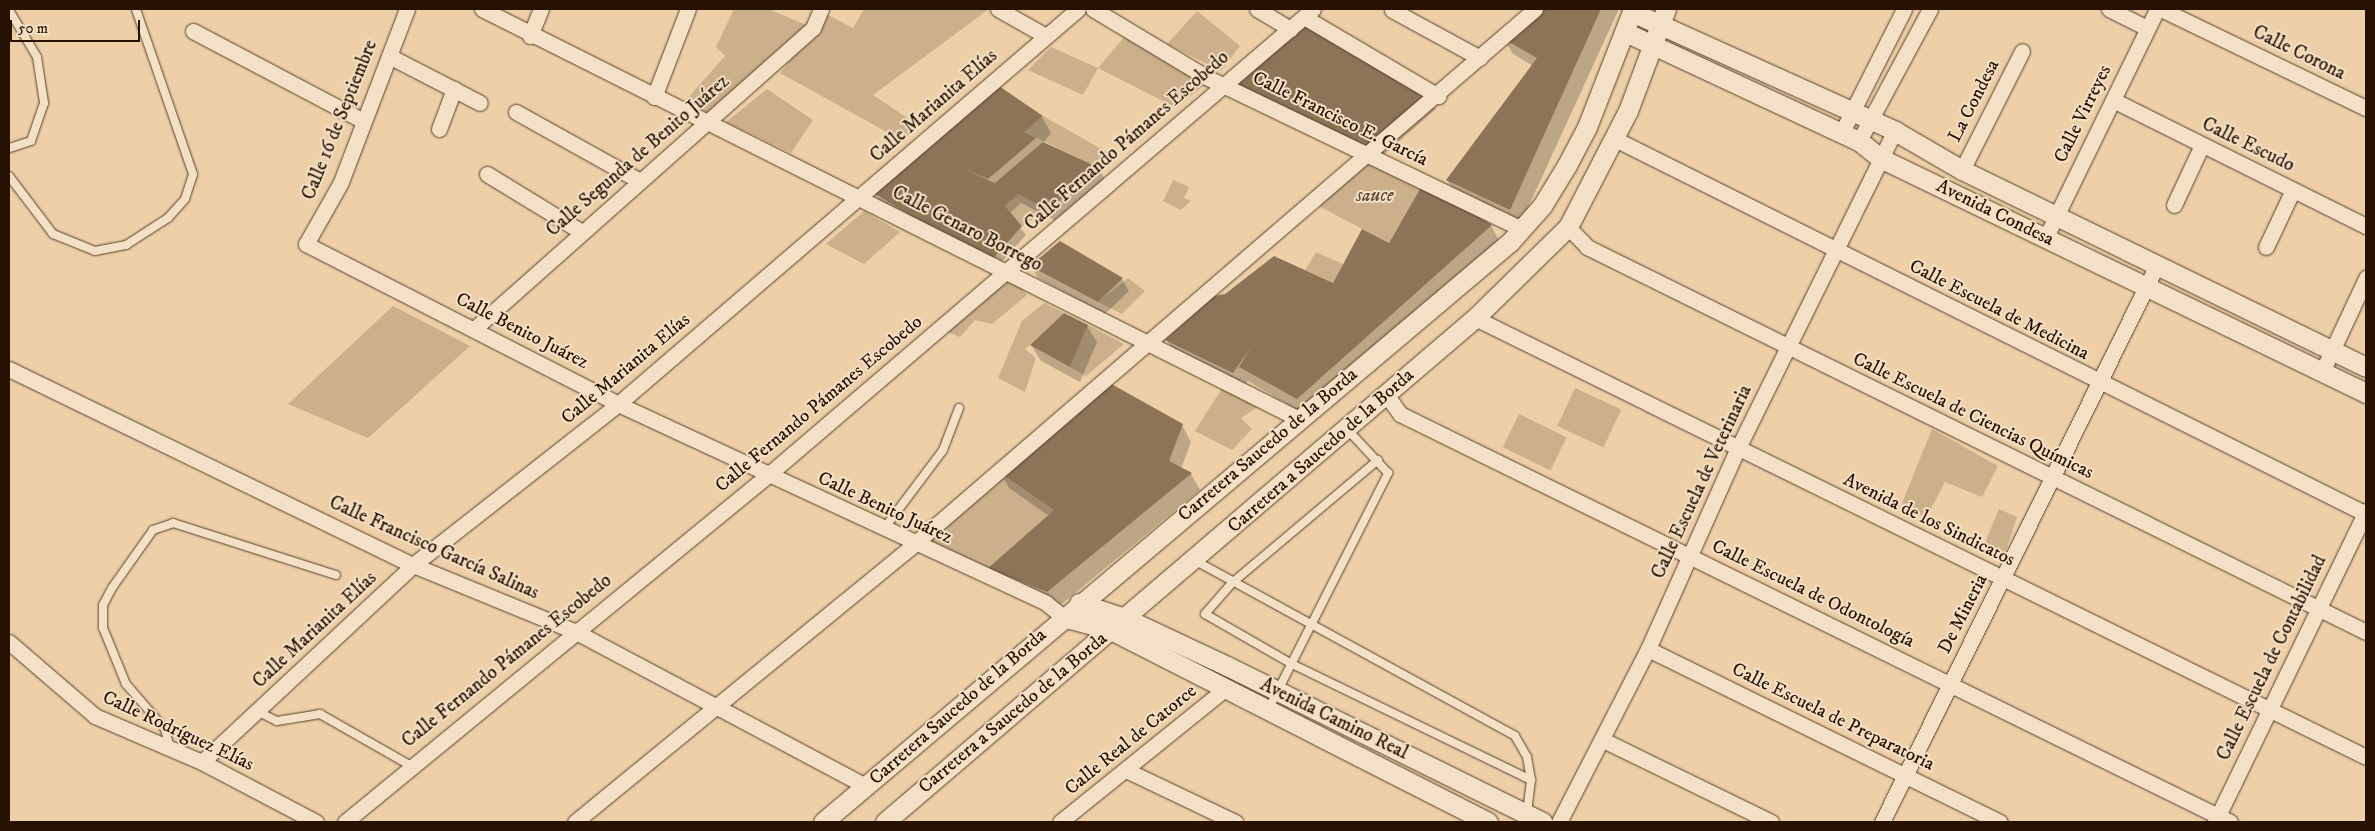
<!DOCTYPE html>
<meta charset="utf-8">
<style>
body{margin:0}
#map{position:relative;width:2375px;height:831px;overflow:hidden;background:#edd0a8;font-family:"IM FELL DW Pica",serif}
div>[style]{position:absolute}
.green>*{inset:0;background:#cbb08b;transform-origin:0 0}
.shadow>*{inset:0;background:#0003}
.building>*{inset:0;background:#8e7457}
.roads{filter:drop-shadow(0 0 1px #58412a) drop-shadow(0 0 1px #58412a)}
.service>*{height:8px;margin:-4px;padding:0 4px;transform-origin:4px;border-radius:4px;background:#f3e0c6}
.minor>*{height:15px;margin:-7.5px;padding:0 7.5px;transform-origin:7.5px;border-radius:7.5px;background:#f3e0c6}
.tertiary>*{height:19px;margin:-9.5px;padding:0 9.5px;transform-origin:9.5px;border-radius:9.5px;background:#f3e0c6}
span{translate:-50% -50%;white-space:nowrap;text-align:center;line-height:1.15;-webkit-text-stroke:4px #f3e0c6;paint-order:stroke}
.street-label{font-size:19px;color:#271100}
.park-label{font-size:19px;color:#604931;font-style:italic}
.frame{position:absolute;inset:0;border:10px solid #271100;pointer-events:none}
.scale{position:absolute;left:10px;top:20px;width:130px;height:22px;box-sizing:border-box;border:2px solid #271100;border-top:0;padding-left:6px;font-size:15px;line-height:18px;white-space:nowrap;color:#271100;-webkit-text-stroke:4px #f3e0c6;paint-order:stroke}
</style>
<div id="map">
<div class="green">
<i style="clip-path:polygon(734px 9px,769px 9px,813px 28px,714px 118px,687px 99px,725px 56px,716px 47px)"></i>
<i style="clip-path:polygon(864px 9px,989px 9px,873px 95px,918px 125px,903px 141px,780px 73px,826px 14px,853px 28px)"></i>
<i style="clip-path:polygon(1197px 11px,1240px 46px,1221px 71px,1167px 44px)"></i>
<i style="clip-path:polygon(1125px 36px,1205px 85px,1175px 107px,1098px 68px,1083px 95px,1028px 70px,1051px 47px,1098px 68px)"></i>
<i style="clip-path:polygon(767px 89px,813px 120px,791px 153px,726px 122px)"></i>
<i style="clip-path:polygon(1043px 116px,1112px 155px,1100px 168px,1024px 132px)"></i>
<i style="clip-path:polygon(1369px 155px,1424px 182px,1389px 243px,1313px 203px)"></i>
<i style="clip-path:polygon(1173px 180px,1189px 187px,1184px 198px,1191px 201px,1181px 210px,1163px 201px)"></i>
<i style="clip-path:polygon(1018px 194px,1048px 210px,1022px 226px,1005px 206px)"></i>
<i style="clip-path:polygon(864px 211px,900px 232px,864px 264px,826px 244px)"></i>
<i style="clip-path:polygon(1316px 252px,1345px 265px,1333px 283px,1305px 270px)"></i>
<i style="clip-path:polygon(1006px 272px,1027px 295px,992px 324px,975px 320px,960px 337px,939px 329px)"></i>
<i style="clip-path:polygon(1128px 278px,1145px 291px,1122px 314px,1098px 302px)"></i>
<i style="clip-path:polygon(1044px 303px,1064px 313px,1025px 349px,1036px 358px,1025px 392px,998px 378px,1022px 321px)"></i>
<i style="clip-path:polygon(393px 306px,470px 346px,368px 438px,288px 404px)"></i>
<i style="clip-path:polygon(1088px 325px,1124px 344px,1086px 376px,1070px 367px)"></i>
<i style="clip-path:polygon(1226px 382px,1265px 402px,1241px 418px,1252px 429px,1232px 450px,1195px 431px)"></i>
<i style="left:1575px;top:388px;width:51px;height:42px;rotate:25deg"></i>
<i style="left:1519px;top:414px;width:53px;height:37px;rotate:26deg"></i>
<i style="clip-path:polygon(1932px 429px,1998px 466px,1982px 497px,1945px 482px,1926px 518px,1902px 503px)"></i>
<i style="clip-path:polygon(999px 472px,1054px 510px,988px 568px,922px 538px)"></i>
<i style="clip-path:polygon(1999px 509px,2017px 517px,2002px 563px,1983px 547px)"></i>
</div>
<div class="shadow">
<i style="clip-path:polygon(1536px 9px,1619px 9px,1520px 225px,1456px 196px,1447px 180px,1533px 66px,1513px 54px,1503px 38px)"></i>
<i style="clip-path:polygon(993px 84px,1042px 117px,1051px 133px,1040px 147px,1044px 144px,1099px 169px,1106px 181px,1056px 221px,1021px 203px,1009px 214px,1026px 235px,994px 270px,878px 200px,874px 192px)"></i>
<i style="clip-path:polygon(1235px 89px,1432px 102px,1436px 109px,1374px 163px)"></i>
<i style="clip-path:polygon(1491px 226px,1500px 242px,1306px 415px,1248px 381px,1242px 388px,1176px 356px,1167px 340px,1334px 285px,1390px 245px)"></i>
<i style="clip-path:polygon(1060px 242px,1122px 279px,1129px 291px,1105px 314px,1038px 278px,1031px 266px)"></i>
<i style="clip-path:polygon(1087px 326px,1097px 342px,1080px 382px,1041px 361px,1031px 345px)"></i>
<i style="clip-path:polygon(1182px 425px,1191px 442px,1181px 469px,1191px 474px,1200px 490px,1057px 608px,989px 569px,1049px 516px,1009px 488px,1000px 472px)"></i>
</div>
<div class="building">
<i style="clip-path:polygon(1535px 9px,1601px 9px,1510px 210px,1446px 180px,1537px 58px,1502px 38px)"></i>
<i style="clip-path:polygon(1304px 17px,1433px 101px,1369px 155px,1229px 81px)"></i>
<i style="clip-path:polygon(993px 82px,1043px 116px,1024px 132px,1036px 138px,988px 179px,962px 168px,1003px 187px,995px 183px,1043px 142px,1100px 168px,1048px 210px,1018px 194px,1005px 206px,1022px 226px,989px 263px,872px 192px)"></i>
<i style="clip-path:polygon(1424px 182px,1492px 225px,1297px 399px,1239px 367px,1251px 347px,1233px 373px,1165px 340px,1214px 296px,1225px 294px,1274px 256px,1333px 283px,1362px 229px,1389px 243px)"></i>
<i style="clip-path:polygon(1060px 241px,1123px 278px,1098px 302px,1030px 266px)"></i>
<i style="clip-path:polygon(1064px 313px,1088px 325px,1070px 367px,1030px 345px)"></i>
<i style="clip-path:polygon(1106px 381px,1183px 424px,1169px 461px,1192px 473px,1047px 592px,988px 568px,1054px 510px,999px 472px)"></i>
</div>
<div class="roads">
<div class="service">
<i style="left:9px;top:10px;width:55px;rotate:59.2deg"></i>
<i style="left:37px;top:57px;width:47px;rotate:81.3deg"></i>
<i style="left:44px;top:103px;width:40px;rotate:108.9deg"></i>
<i style="left:31px;top:141px;width:23px;rotate:162deg"></i>
<i style="left:9px;top:176px;width:73px;rotate:52.8deg"></i>
<i style="left:53px;top:234px;width:45px;rotate:22deg"></i>
<i style="left:95px;top:251px;width:32px;rotate:-11deg"></i>
<i style="left:126px;top:245px;width:50px;rotate:-32.7deg"></i>
<i style="left:168px;top:218px;width:25px;rotate:-48deg"></i>
<i style="left:185px;top:199px;width:26px;rotate:-72deg"></i>
<i style="left:193px;top:174px;width:175px;rotate:-109.1deg"></i>
<i style="left:1378px;top:460px;width:191px;rotate:139.9deg"></i>
<i style="left:1232px;top:583px;width:41px;rotate:131.1deg"></i>
<i style="left:1205px;top:614px;width:100px;rotate:29.9deg"></i>
<i style="left:1292px;top:664px;width:266px;rotate:25.9deg"></i>
<i style="left:883px;top:530px;width:100px;rotate:-53.1deg"></i>
<i style="left:943px;top:450px;width:45px;rotate:-69.1deg"></i>
<i style="left:1194px;top:560px;width:366px;rotate:28.7deg"></i>
<i style="left:1515px;top:736px;width:24px;rotate:60deg"></i>
<i style="left:1527px;top:757px;width:23px;rotate:80deg"></i>
<i style="left:1531px;top:780px;width:34px;rotate:97deg"></i>
<i style="left:1268px;top:710px;width:266px;rotate:-63.1deg"></i>
<i style="left:1388px;top:473px;width:62px;rotate:-133deg"></i>
<i style="left:257px;top:711px;width:22px;rotate:27deg"></i>
<i style="left:277px;top:721px;width:44px;rotate:-9.2deg"></i>
<i style="left:320px;top:714px;width:105px;rotate:29.7deg"></i>
<i style="left:170px;top:748px;width:20px;rotate:-105deg"></i>
<i style="left:165px;top:729px;width:60px;rotate:-130.9deg"></i>
<i style="left:126px;top:684px;width:61px;rotate:-112.3deg"></i>
<i style="left:103px;top:628px;width:23px;rotate:-90deg"></i>
<i style="left:103px;top:605px;width:19px;rotate:-62deg"></i>
<i style="left:112px;top:588px;width:71px;rotate:-54.7deg"></i>
<i style="left:153px;top:530px;width:21px;rotate:-19deg"></i>
<i style="left:173px;top:523px;width:171px;rotate:17.7deg"></i>
</div>
<div class="minor">
<i style="left:407px;top:9px;width:187px;rotate:110.9deg"></i>
<i style="left:340px;top:184px;width:69px;rotate:119.5deg"></i>
<i style="left:306px;top:244px;width:351px;rotate:27.1deg"></i>
<i style="left:618px;top:404px;width:472px;rotate:24.9deg"></i>
<i style="left:1046px;top:603px;width:22px;rotate:39deg"></i>
<i style="left:482px;top:9px;width:914px;rotate:26.65deg"></i>
<i style="left:998px;top:9px;width:55px;rotate:29.4deg"></i>
<i style="left:1093px;top:9px;width:132px;rotate:31deg"></i>
<i style="left:1206px;top:77px;width:351px;rotate:25.7deg"></i>
<i style="left:1257px;top:9px;width:39px;rotate:31deg"></i>
<i style="left:2109px;top:9px;width:42px;rotate:26.6deg"></i>
<i style="left:2161px;top:9px;width:228px;rotate:25.8deg"></i>
<i style="left:1392px;top:10px;width:100px;rotate:28.6deg"></i>
<i style="left:1304px;top:17px;width:156px;rotate:30.5deg"></i>
<i style="left:193px;top:31px;width:193px;rotate:27.8deg"></i>
<i style="left:530px;top:36px;width:29px;rotate:-68deg"></i>
<i style="left:389px;top:56px;width:102px;rotate:27.3deg"></i>
<i style="left:654px;top:97px;width:94px;rotate:-68.9deg"></i>
<i style="left:2113px;top:100px;width:283px;rotate:26.5deg"></i>
<i style="left:516px;top:112px;width:140px;rotate:29.1deg"></i>
<i style="left:439px;top:129px;width:43px;rotate:-69.4deg"></i>
<i style="left:1842px;top:132px;width:138px;rotate:-63.2deg"></i>
<i style="left:1615px;top:139px;width:839px;rotate:26.53deg"></i>
<i style="left:1859px;top:141px;width:150px;rotate:-61.7deg"></i>
<i style="left:1962px;top:170px;width:133px;rotate:-63.2deg"></i>
<i style="left:487px;top:174px;width:109px;rotate:31.5deg"></i>
<i style="left:2174px;top:205px;width:66px;rotate:-65deg"></i>
<i style="left:1568px;top:227px;width:28px;rotate:46deg"></i>
<i style="left:1587px;top:247px;width:869px;rotate:26.3deg"></i>
<i style="left:2046px;top:237px;width:254px;rotate:-64deg"></i>
<i style="left:2266px;top:247px;width:63px;rotate:-64.7deg"></i>
<i style="left:1475px;top:318px;width:993px;rotate:26.23deg"></i>
<i style="left:474px;top:329px;width:453px;rotate:-41.6deg"></i>
<i style="left:813px;top:28px;width:21px;rotate:-67deg"></i>
<i style="left:9px;top:369px;width:449px;rotate:25.9deg"></i>
<i style="left:413px;top:565px;width:174px;rotate:22.3deg"></i>
<i style="left:574px;top:631px;width:331px;rotate:28deg"></i>
<i style="left:2323px;top:370px;width:102px;rotate:-64.9deg"></i>
<i style="left:1385px;top:393px;width:26px;rotate:54deg"></i>
<i style="left:1400px;top:414px;width:925px;rotate:26.18deg"></i>
<i style="left:9px;top:642px;width:113px;rotate:40.7deg"></i>
<i style="left:95px;top:716px;width:116px;rotate:23.3deg"></i>
<i style="left:202px;top:762px;width:129px;rotate:27.8deg"></i>
<i style="left:1648px;top:649px;width:392px;rotate:26.2deg"></i>
<i style="left:1603px;top:740px;width:187px;rotate:26deg"></i>
<i style="left:202px;top:762px;width:289px;rotate:-43deg"></i>
<i style="left:413px;top:565px;width:261px;rotate:-38.1deg"></i>
<i style="left:618px;top:404px;width:606px;rotate:-40.65deg"></i>
<i style="left:1128px;top:771px;width:119px;rotate:25.5deg"></i>
<i style="left:345px;top:822px;width:547px;rotate:-39.36deg"></i>
<i style="left:768px;top:475px;width:717px;rotate:-40.53deg"></i>
<i style="left:575px;top:822px;width:437px;rotate:-39.3deg"></i>
<i style="left:913px;top:545px;width:821px;rotate:-40.75deg"></i>
<i style="left:1060px;top:822px;width:213px;rotate:-38.9deg"></i>
<i style="left:1559px;top:822px;width:195px;rotate:-62.8deg"></i>
<i style="left:1648px;top:649px;width:220px;rotate:-65.9deg"></i>
<i style="left:1738px;top:448px;width:354px;rotate:-63.7deg"></i>
<i style="left:1882px;top:822px;width:621px;rotate:-63.72deg"></i>
<i style="left:2215px;top:822px;width:346px;rotate:-64.1deg"></i>
</div>
<div class="tertiary">
<i style="left:1632px;top:12px;width:289px;rotate:24.3deg"></i>
<i style="left:1895px;top:131px;width:78px;rotate:30.2deg"></i>
<i style="left:1962px;top:170px;width:449px;rotate:26deg"></i>
<i style="left:1625px;top:32px;width:258px;rotate:25deg"></i>
<i style="left:1859px;top:141px;width:27px;rotate:39deg"></i>
<i style="left:1880px;top:158px;width:540px;rotate:25.81deg"></i>
<i style="left:1079px;top:603px;width:48px;rotate:18.1deg"></i>
<i style="left:1125px;top:618px;width:113px;rotate:25.2deg"></i>
<i style="left:1227px;top:666px;width:352px;rotate:26.3deg"></i>
<i style="left:1063px;top:617px;width:50px;rotate:15.2deg"></i>
<i style="left:1111px;top:630px;width:423px;rotate:27deg"></i>
<i style="left:823px;top:822px;width:899px;rotate:-40.17deg"></i>
<i style="left:1510px;top:242px;width:48px;rotate:-48.4deg"></i>
<i style="left:1542px;top:206px;width:48px;rotate:-58.6deg"></i>
<i style="left:1567px;top:165px;width:43px;rotate:-62.2deg"></i>
<i style="left:1587px;top:127px;width:127px;rotate:-68.7deg"></i>
<i style="left:885px;top:822px;width:776px;rotate:-40.51deg"></i>
<i style="left:1475px;top:318px;width:130px;rotate:-44.4deg"></i>
<i style="left:1568px;top:227px;width:131px;rotate:-62.7deg"></i>
<i style="left:1628px;top:111px;width:109px;rotate:-69.6deg"></i>
</div>
</div>
<div class="street-label">
<span style="left:2299px;top:53px;rotate:26deg">Calle Corona</span>
<span style="left:1974px;top:101px;rotate:-63deg">La Condesa</span>
<span style="left:934px;top:106px;rotate:-41deg">Calle Marianita Elías</span>
<span style="left:2083px;top:114px;rotate:-64deg">Calle Virreyes</span>
<span style="left:1340px;top:119px;rotate:26deg">Calle Francisco E. García</span>
<span style="left:340px;top:120px;rotate:-68deg">Calle 16 de Septiembre</span>
<span style="left:1127px;top:141px;rotate:-41deg">Calle Fernando Pámanes Escobedo</span>
<span style="left:2248px;top:145px;rotate:26deg">Calle Escudo</span>
<span style="left:638px;top:156px;rotate:-41deg">Calle Segunda de Benito Juárez</span>
<span style="left:1995px;top:213px;rotate:26deg">Avenida Condesa</span>
<span style="left:967px;top:229px;rotate:27deg">Calle Genaro Borrego</span>
<span style="left:1999px;top:310px;rotate:27deg">Calle Escuela de Medicina</span>
<span style="left:522px;top:331px;rotate:27deg">Calle Benito Juárez</span>
<span style="left:626px;top:369px;rotate:-40deg">Calle Marianita Elías</span>
<span style="left:819px;top:404px;rotate:-40deg">Calle Fernando Pámanes Escobedo</span>
<span style="left:1973px;top:416px;rotate:26deg">Calle Escuela de Ciencias Químicas</span>
<span style="left:1268px;top:445px;rotate:-40deg">Carretera Saucedo de la Borda</span>
<span style="left:1321px;top:451px;rotate:-41deg">Carretera a Saucedo de la Borda</span>
<span style="left:1702px;top:482px;rotate:-65deg">Calle Escuela de Veterinaria</span>
<span style="left:885px;top:508px;rotate:25deg">Calle Benito Juárez</span>
<span style="left:1929px;top:520px;rotate:26deg">Avenida de los Sindicatos</span>
<span style="left:434px;top:548px;rotate:24deg">Calle Francisco García Salinas</span>
<span style="left:1813px;top:594px;rotate:26deg">Calle Escuela de Odontología</span>
<span style="left:1963px;top:614px;rotate:-63deg">De Mineria</span>
<span style="left:315px;top:630px;rotate:-43deg">Calle Marianita Elías</span>
<span style="left:2272px;top:658px;rotate:-64deg">Calle Escuela de Contabilidad</span>
<span style="left:507px;top:661px;rotate:-39deg">Calle Fernando Pámanes Escobedo</span>
<span style="left:958px;top:707px;rotate:-41deg">Carretera Saucedo de la Borda</span>
<span style="left:1013px;top:713px;rotate:-40deg">Carretera a Saucedo de la Borda</span>
<span style="left:1833px;top:717px;rotate:26deg">Calle Escuela de Preparatoria</span>
<span style="left:1334px;top:719px;rotate:26deg">Avenida Camino Real</span>
<span style="left:178px;top:731px;rotate:25deg">Calle Rodríguez Elías</span>
<span style="left:1131px;top:740px;rotate:-39deg">Calle Real de Catorce</span>
</div>
<div class="park-label">
<span style="left:1375px;top:196px">sauce</span>
</div>
<div class="frame"></div>
<div class="scale">50 m</div>
</div>
